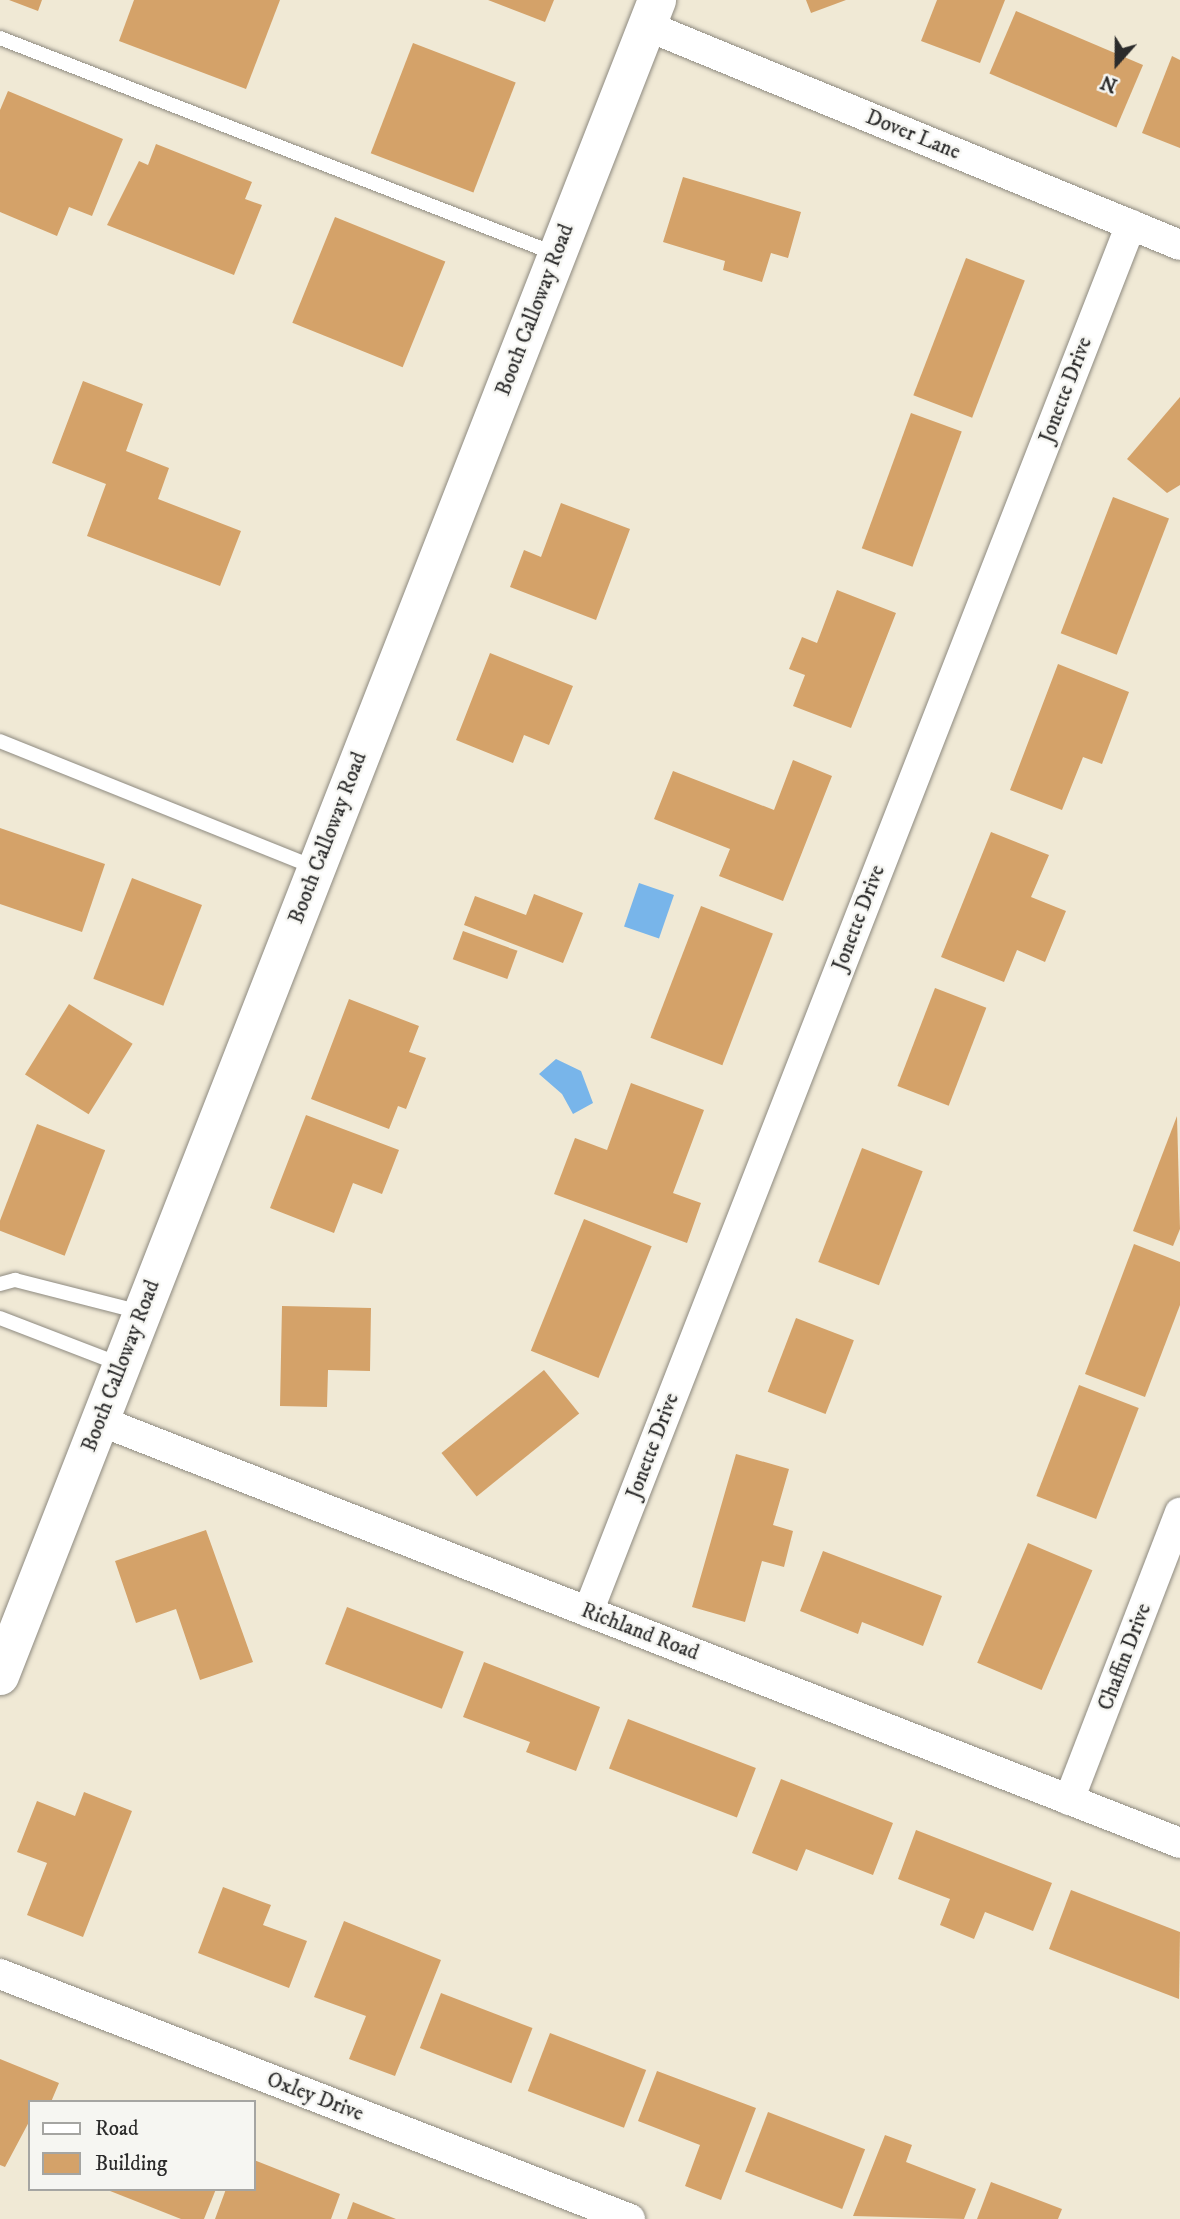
<!DOCTYPE html>
<style>
body{margin:0}
#map{position:relative;width:1180px;height:2219px;overflow:hidden;background:#f0e9d5;font-family:"IM FELL DW Pica",serif}
div>[style]{position:absolute}
.water>*{inset:0;background:#78b5ea;transform-origin:0 0}
.building>*{inset:0;background:#d4a269;transform-origin:0 0}
.roads{filter:drop-shadow(0 0 2px #8e8a80) drop-shadow(0 0 2px #8e8a80)}
.lane>*{height:14px;margin:-7px;padding:0 7px;transform-origin:7px;border-radius:7px;background:#fff}
.street>*{height:30px;margin:-15px;padding:0 15px;transform-origin:15px;border-radius:15px;background:#fff}
.secondary>*{height:38px;margin:-19px;padding:0 19px;transform-origin:19px;border-radius:19px;background:#fff}
span{translate:-50% -50%;white-space:nowrap;text-align:center;line-height:1.15;-webkit-text-stroke:5px #f6f6f2;paint-order:stroke}
.street-label{font-size:21px;color:#2b2b2b}
.legend{position:absolute;left:28px;top:2100px;width:228px;height:91px;box-sizing:border-box;background:#f6f6f2;border:2px solid #a5a5a2;margin:0;padding:9px 12px;list-style:none;font-size:21px;color:#2b2b2b}
.legend li{display:flex;align-items:center;gap:14px;height:35px}
.legend b{width:35px;border:2px solid #a5a5a2}
.north{position:absolute;left:1082px;top:28px;width:70px;height:70px;-webkit-text-stroke:5px #f6f6f2;paint-order:stroke;rotate:201deg;font-size:19px;font-weight:700;line-height:28px;text-align:center;color:#2b2b2b}
.north::after{content:'';display:block;margin:auto;width:24px;height:32px;background:#2b2b2b;clip-path:polygon(50% 0,100% 100%,50% 72%,0 100%)}
</style>
<div id="map">
<div class="water">
<i style="left:639px;top:883px;width:37px;height:46px;rotate:19deg"></i>
<i style="clip-path:polygon(556px 1059px,581px 1071px,593px 1103px,573px 1114px,562px 1094px,539px 1074px)"></i>
</div>
<div class="building">
<i style="clip-path:polygon(9px 0,42px 0,38px 11px)"></i>
<i style="clip-path:polygon(134px 0,280px 0,246px 89px,119px 41px)"></i>
<i style="clip-path:polygon(488px 0,554px 0,545px 22px)"></i>
<i style="clip-path:polygon(806px 0,846px 0,811px 13px)"></i>
<i style="clip-path:polygon(937px 0,1005px 0,980px 63px,921px 41px)"></i>
<i style="left:1016px;top:11px;width:138px;height:68px;rotate:23deg"></i>
<i style="left:413px;top:43px;width:110px;height:118px;rotate:21deg"></i>
<i style="clip-path:polygon(1172px 56px,1180px 60px,1180px 148px,1142px 133px)"></i>
<i style="clip-path:polygon(8px 91px,123px 139px,92px 216px,69px 207px,57px 236px,0 212px,0 110px)"></i>
<i style="clip-path:polygon(156px 144px,252px 182px,245px 199px,262px 205px,234px 275px,107px 225px,139px 161px,148px 165px)"></i>
<i style="clip-path:polygon(683px 177px,801px 212px,788px 258px,771px 253px,762px 282px,723px 270px,725px 261px,663px 242px)"></i>
<i style="left:335px;top:217px;width:119px;height:114px;rotate:22deg"></i>
<i style="left:966px;top:258px;width:63px;height:147px;rotate:21deg"></i>
<i style="clip-path:polygon(83px 381px,143px 404px,126px 451px,169px 468px,158px 499px,241px 531px,220px 586px,87px 536px,106px 484px,52px 463px)"></i>
<i style="clip-path:polygon(1180px 397px,1180px 485px,1167px 493px,1127px 459px)"></i>
<i style="left:911px;top:413px;width:54px;height:144px;rotate:20deg"></i>
<i style="left:1113px;top:497px;width:60px;height:146px;rotate:21deg"></i>
<i style="clip-path:polygon(561px 503px,630px 529px,596px 620px,510px 587px,524px 550px,541px 557px)"></i>
<i style="clip-path:polygon(837px 590px,896px 613px,851px 728px,793px 706px,805px 675px,789px 669px,802px 637px,817px 643px)"></i>
<i style="clip-path:polygon(490px 653px,573px 686px,549px 745px,524px 735px,513px 763px,456px 740px)"></i>
<i style="clip-path:polygon(1058px 664px,1129px 692px,1102px 764px,1083px 757px,1062px 810px,1010px 790px)"></i>
<i style="clip-path:polygon(793px 760px,832px 776px,783px 901px,719px 876px,730px 849px,654px 819px,673px 771px,774px 810px)"></i>
<i style="clip-path:polygon(0 828px,105px 864px,82px 932px,0 904px)"></i>
<i style="clip-path:polygon(991px 832px,1049px 855px,1031px 897px,1066px 911px,1045px 962px,1017px 950px,1004px 982px,941px 957px)"></i>
<i style="left:132px;top:878px;width:75px;height:108px;rotate:21deg"></i>
<i style="clip-path:polygon(534px 894px,583px 913px,563px 963px,464px 925px,475px 896px,526px 915px)"></i>
<i style="left:701px;top:906px;width:77px;height:141px;rotate:21deg"></i>
<i style="left:463px;top:931px;width:58px;height:30px;rotate:20deg"></i>
<i style="left:935px;top:988px;width:55px;height:105px;rotate:21deg"></i>
<i style="clip-path:polygon(349px 999px,419px 1026px,409px 1052px,426px 1058px,406px 1109px,398px 1106px,389px 1129px,311px 1099px)"></i>
<i style="left:69px;top:1004px;width:75px;height:83px;rotate:32deg"></i>
<i style="clip-path:polygon(631px 1083px,704px 1110px,673px 1193px,701px 1203px,687px 1243px,554px 1194px,575px 1138px,607px 1150px)"></i>
<i style="clip-path:polygon(306px 1115px,399px 1150px,382px 1194px,353px 1183px,334px 1233px,270px 1208px)"></i>
<i style="clip-path:polygon(1177px 1116px,1180px 1229px,1173px 1246px,1133px 1231px)"></i>
<i style="left:37px;top:1124px;width:73px;height:113px;rotate:21deg"></i>
<i style="left:862px;top:1148px;width:65px;height:122px;rotate:21deg"></i>
<i style="left:584px;top:1219px;width:73px;height:142px;rotate:22deg"></i>
<i style="clip-path:polygon(1134px 1244px,1180px 1262px,1180px 1305px,1145px 1397px,1085px 1374px)"></i>
<i style="clip-path:polygon(282px 1306px,371px 1308px,370px 1371px,328px 1370px,327px 1407px,280px 1406px)"></i>
<i style="left:796px;top:1318px;width:62px;height:79px;rotate:21deg"></i>
<i style="left:544px;top:1370px;width:56px;height:132px;rotate:51deg"></i>
<i style="left:1079px;top:1385px;width:64px;height:119px;rotate:21deg"></i>
<i style="clip-path:polygon(736px 1454px,789px 1469px,773px 1525px,793px 1531px,784px 1567px,762px 1561px,745px 1622px,692px 1607px)"></i>
<i style="clip-path:polygon(206px 1530px,253px 1662px,200px 1680px,176px 1609px,136px 1623px,115px 1561px)"></i>
<i style="left:1028px;top:1543px;width:70px;height:130px;rotate:23deg"></i>
<i style="clip-path:polygon(823px 1551px,942px 1596px,923px 1646px,862px 1622px,858px 1634px,800px 1611px)"></i>
<i style="left:347px;top:1607px;width:125px;height:61px;rotate:21deg"></i>
<i style="clip-path:polygon(484px 1662px,600px 1707px,576px 1771px,526px 1752px,530px 1742px,463px 1717px)"></i>
<i style="left:628px;top:1719px;width:137px;height:53px;rotate:21deg"></i>
<i style="clip-path:polygon(781px 1779px,893px 1823px,873px 1875px,806px 1849px,797px 1871px,752px 1853px)"></i>
<i style="clip-path:polygon(84px 1792px,132px 1811px,83px 1937px,27px 1915px,47px 1863px,17px 1852px,37px 1801px,75px 1816px)"></i>
<i style="clip-path:polygon(916px 1830px,1052px 1883px,1033px 1931px,985px 1912px,974px 1939px,940px 1925px,950px 1899px,898px 1879px)"></i>
<i style="clip-path:polygon(223px 1887px,271px 1905px,263px 1925px,307px 1941px,289px 1988px,198px 1953px)"></i>
<i style="clip-path:polygon(1071px 1890px,1180px 1932px,1179px 1999px,1049px 1949px)"></i>
<i style="clip-path:polygon(344px 1921px,441px 1960px,395px 2076px,349px 2059px,366px 2016px,314px 1997px)"></i>
<i style="left:441px;top:1993px;width:98px;height:59px;rotate:21deg"></i>
<i style="left:550px;top:2033px;width:103px;height:62px;rotate:21deg"></i>
<i style="clip-path:polygon(0 2059px,59px 2083px,51px 2102px,30px 2102px,30px 2120px,5px 2167px,0 2165px)"></i>
<i style="clip-path:polygon(657px 2071px,756px 2108px,721px 2200px,685px 2186px,700px 2145px,638px 2121px)"></i>
<i style="left:768px;top:2112px;width:104px;height:64px;rotate:21deg"></i>
<i style="clip-path:polygon(885px 2135px,912px 2145px,906px 2162px,976px 2189px,964px 2219px,853px 2216px)"></i>
<i style="clip-path:polygon(254px 2160px,340px 2194px,331px 2219px,215px 2219px,226px 2189px,254px 2189px)"></i>
<i style="clip-path:polygon(991px 2182px,1062px 2209px,1058px 2219px,977px 2219px)"></i>
<i style="clip-path:polygon(105px 2189px,216px 2189px,204px 2219px,181px 2219px)"></i>
<i style="clip-path:polygon(353px 2202px,396px 2219px,347px 2219px)"></i>
</div>
<div class="roads">
<div class="lane">
<i style="left:0;top:38px;width:596px;rotate:21.23deg"></i>
<i style="left:0;top:741px;width:341px;rotate:21.9deg"></i>
<i style="left:0;top:1284px;width:16px;rotate:-15deg"></i>
<i style="left:15px;top:1280px;width:130px;rotate:14.3deg"></i>
<i style="left:0;top:1318px;width:128px;rotate:21.1deg"></i>
</div>
<div class="street">
<i style="left:647px;top:26px;width:576px;rotate:22.34deg"></i>
<i style="left:100px;top:1421px;width:1160px;rotate:21.34deg"></i>
<i style="left:588px;top:1612px;width:1490px;rotate:-68.63deg"></i>
<i style="left:1069px;top:1800px;width:308px;rotate:-68.9deg"></i>
<i style="left:0;top:1974px;width:676px;rotate:21.25deg"></i>
</div>
<div class="secondary">
<i style="left:0;top:1676px;width:1800px;rotate:-68.59deg"></i>
</div>
</div>
<div class="street-label">
<span style="left:913px;top:135px;rotate:22deg">Dover Lane</span>
<span style="left:535px;top:310px;rotate:-69deg">Booth Calloway Road</span>
<span style="left:1066px;top:390px;rotate:-69deg">Jonette Drive</span>
<span style="left:328px;top:838px;rotate:-69deg">Booth Calloway Road</span>
<span style="left:859px;top:918px;rotate:-69deg">Jonette Drive</span>
<span style="left:121px;top:1366px;rotate:-69deg">Booth Calloway Road</span>
<span style="left:653px;top:1446px;rotate:-69deg">Jonette Drive</span>
<span style="left:640px;top:1632px;rotate:21deg">Richland Road</span>
<span style="left:1125px;top:1657px;rotate:-69deg">Chaffin Drive</span>
<span style="left:315px;top:2097px;rotate:21deg">Oxley Drive</span>
</div>
<ul class="legend">
<li><b style="height:9px;background:#fff"></b>Road</li>
<li><b style="height:19px;background:#d4a269"></b>Building</li>
</ul>
<div class="north">N</div>
</div>
